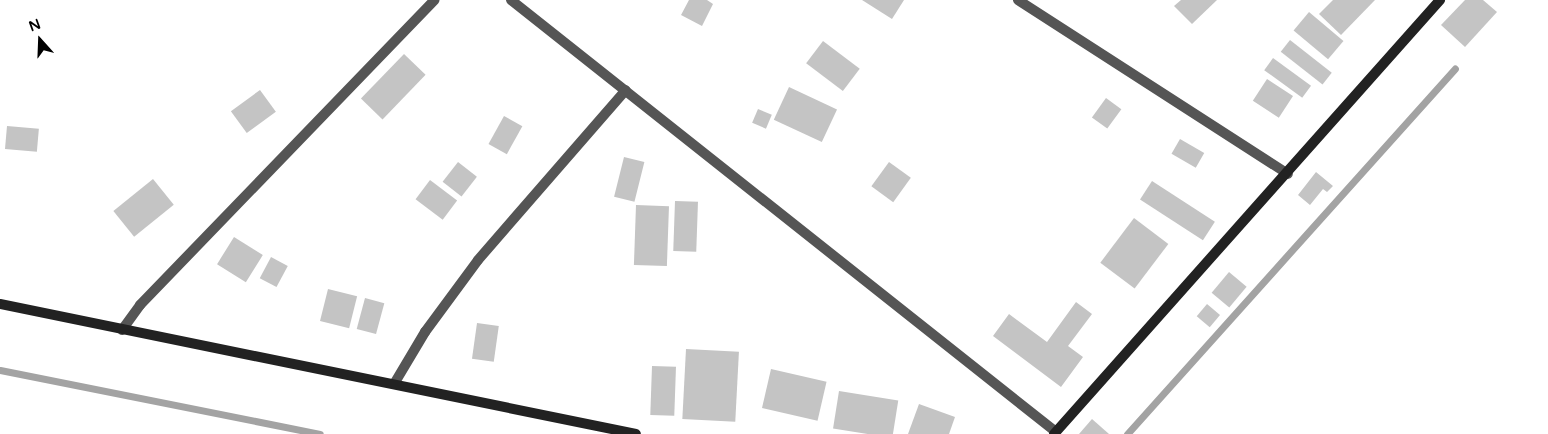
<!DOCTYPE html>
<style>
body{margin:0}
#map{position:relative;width:1548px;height:434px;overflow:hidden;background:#fff;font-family:"Varela Round",sans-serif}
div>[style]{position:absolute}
.stream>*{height:7px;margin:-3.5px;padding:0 3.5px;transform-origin:3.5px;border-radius:3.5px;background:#a3a3a3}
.building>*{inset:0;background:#c4c4c4;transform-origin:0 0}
.minor>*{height:10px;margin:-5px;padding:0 5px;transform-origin:5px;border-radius:5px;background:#555}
.secondary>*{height:10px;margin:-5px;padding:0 5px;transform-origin:5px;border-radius:5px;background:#222}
span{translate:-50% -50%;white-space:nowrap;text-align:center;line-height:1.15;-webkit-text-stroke:4px #fff;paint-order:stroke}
.north{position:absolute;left:15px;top:15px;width:50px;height:50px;-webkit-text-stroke:4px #fff;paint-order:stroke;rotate:340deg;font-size:14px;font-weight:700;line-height:20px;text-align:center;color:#000}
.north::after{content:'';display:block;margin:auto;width:18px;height:22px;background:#000;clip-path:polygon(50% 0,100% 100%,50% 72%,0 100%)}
</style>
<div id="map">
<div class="stream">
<i style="left:0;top:370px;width:326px;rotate:11.3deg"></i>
<i style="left:1127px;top:434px;width:491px;rotate:-48.1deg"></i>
</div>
<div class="building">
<i style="clip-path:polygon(689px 0,707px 0,713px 4px,702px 26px,681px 15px)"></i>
<i style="clip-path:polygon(862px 0,904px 0,892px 19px)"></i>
<i style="clip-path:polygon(1181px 0,1217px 0,1192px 24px,1174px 6px)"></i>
<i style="clip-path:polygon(1333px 0,1375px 0,1341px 35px,1319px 14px)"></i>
<i style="clip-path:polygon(1465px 0,1483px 0,1497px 12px,1465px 47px,1441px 25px)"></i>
<i style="left:1309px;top:12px;width:45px;height:24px;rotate:40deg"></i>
<i style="left:1290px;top:40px;width:53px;height:15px;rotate:38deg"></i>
<i style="left:823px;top:41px;width:46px;height:28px;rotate:37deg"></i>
<i style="left:404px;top:54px;width:30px;height:62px;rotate:44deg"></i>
<i style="left:1273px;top:58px;width:47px;height:15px;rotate:36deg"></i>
<i style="left:1267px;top:79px;width:31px;height:26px;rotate:33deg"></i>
<i style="left:789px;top:87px;width:53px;height:36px;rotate:25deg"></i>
<i style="left:260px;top:90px;width:27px;height:36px;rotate:54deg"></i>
<i style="left:1106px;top:98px;width:19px;height:24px;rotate:36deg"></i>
<i style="left:758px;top:109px;width:15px;height:15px;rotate:23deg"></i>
<i style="left:504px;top:116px;width:21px;height:32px;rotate:29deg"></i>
<i style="left:7px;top:126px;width:32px;height:23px;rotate:5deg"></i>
<i style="left:1180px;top:139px;width:28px;height:17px;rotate:30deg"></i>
<i style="left:624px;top:157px;width:21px;height:41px;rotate:14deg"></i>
<i style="left:458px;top:162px;width:24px;height:25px;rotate:38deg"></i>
<i style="left:889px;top:162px;width:27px;height:30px;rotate:36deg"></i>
<i style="clip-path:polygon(1316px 172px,1333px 186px,1327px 192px,1323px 189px,1310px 205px,1298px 195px)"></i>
<i style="left:153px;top:179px;width:33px;height:51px;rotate:51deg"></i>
<i style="left:430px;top:180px;width:34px;height:24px;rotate:37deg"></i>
<i style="left:1152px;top:181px;width:75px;height:22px;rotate:33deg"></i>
<i style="left:675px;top:201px;width:23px;height:50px;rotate:2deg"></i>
<i style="left:636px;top:205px;width:33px;height:60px;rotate:2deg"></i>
<i style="left:1134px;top:218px;width:43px;height:56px;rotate:37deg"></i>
<i style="left:234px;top:237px;width:34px;height:32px;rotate:32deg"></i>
<i style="left:271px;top:257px;width:19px;height:24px;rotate:28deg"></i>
<i style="left:1229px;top:272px;width:23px;height:27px;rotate:40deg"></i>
<i style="left:328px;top:289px;width:30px;height:33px;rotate:14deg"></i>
<i style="left:365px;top:298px;width:20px;height:32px;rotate:15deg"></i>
<i style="clip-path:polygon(1076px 302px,1092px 314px,1068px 346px,1083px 357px,1061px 387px,993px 336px,1009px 314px,1047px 342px)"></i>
<i style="left:1207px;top:304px;width:17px;height:16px;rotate:40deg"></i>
<i style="left:477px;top:323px;width:22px;height:36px;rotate:8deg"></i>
<i style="left:686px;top:349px;width:53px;height:70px;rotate:3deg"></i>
<i style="left:652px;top:366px;width:24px;height:49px;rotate:2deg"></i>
<i style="left:771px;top:369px;width:57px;height:40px;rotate:13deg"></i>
<i style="left:839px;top:391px;width:60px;height:38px;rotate:9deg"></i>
<i style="clip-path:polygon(919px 404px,955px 417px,949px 434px,908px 434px)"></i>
<i style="clip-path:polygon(1092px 419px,1109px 434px,1079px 434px)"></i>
</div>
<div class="minor">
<i style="left:511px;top:0;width:695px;rotate:38.4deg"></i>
<i style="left:1018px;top:0;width:321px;rotate:32.8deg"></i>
<i style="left:122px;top:330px;width:31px;rotate:-54deg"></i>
<i style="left:140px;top:305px;width:424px;rotate:-46deg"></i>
<i style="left:394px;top:384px;width:61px;rotate:-59.2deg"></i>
<i style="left:425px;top:332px;width:89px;rotate:-53.6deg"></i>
<i style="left:478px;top:260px;width:225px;rotate:-49deg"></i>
</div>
<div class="secondary">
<i style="left:0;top:304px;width:649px;rotate:11.55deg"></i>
<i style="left:1054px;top:434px;width:581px;rotate:-48.35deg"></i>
</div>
<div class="north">N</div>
</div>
